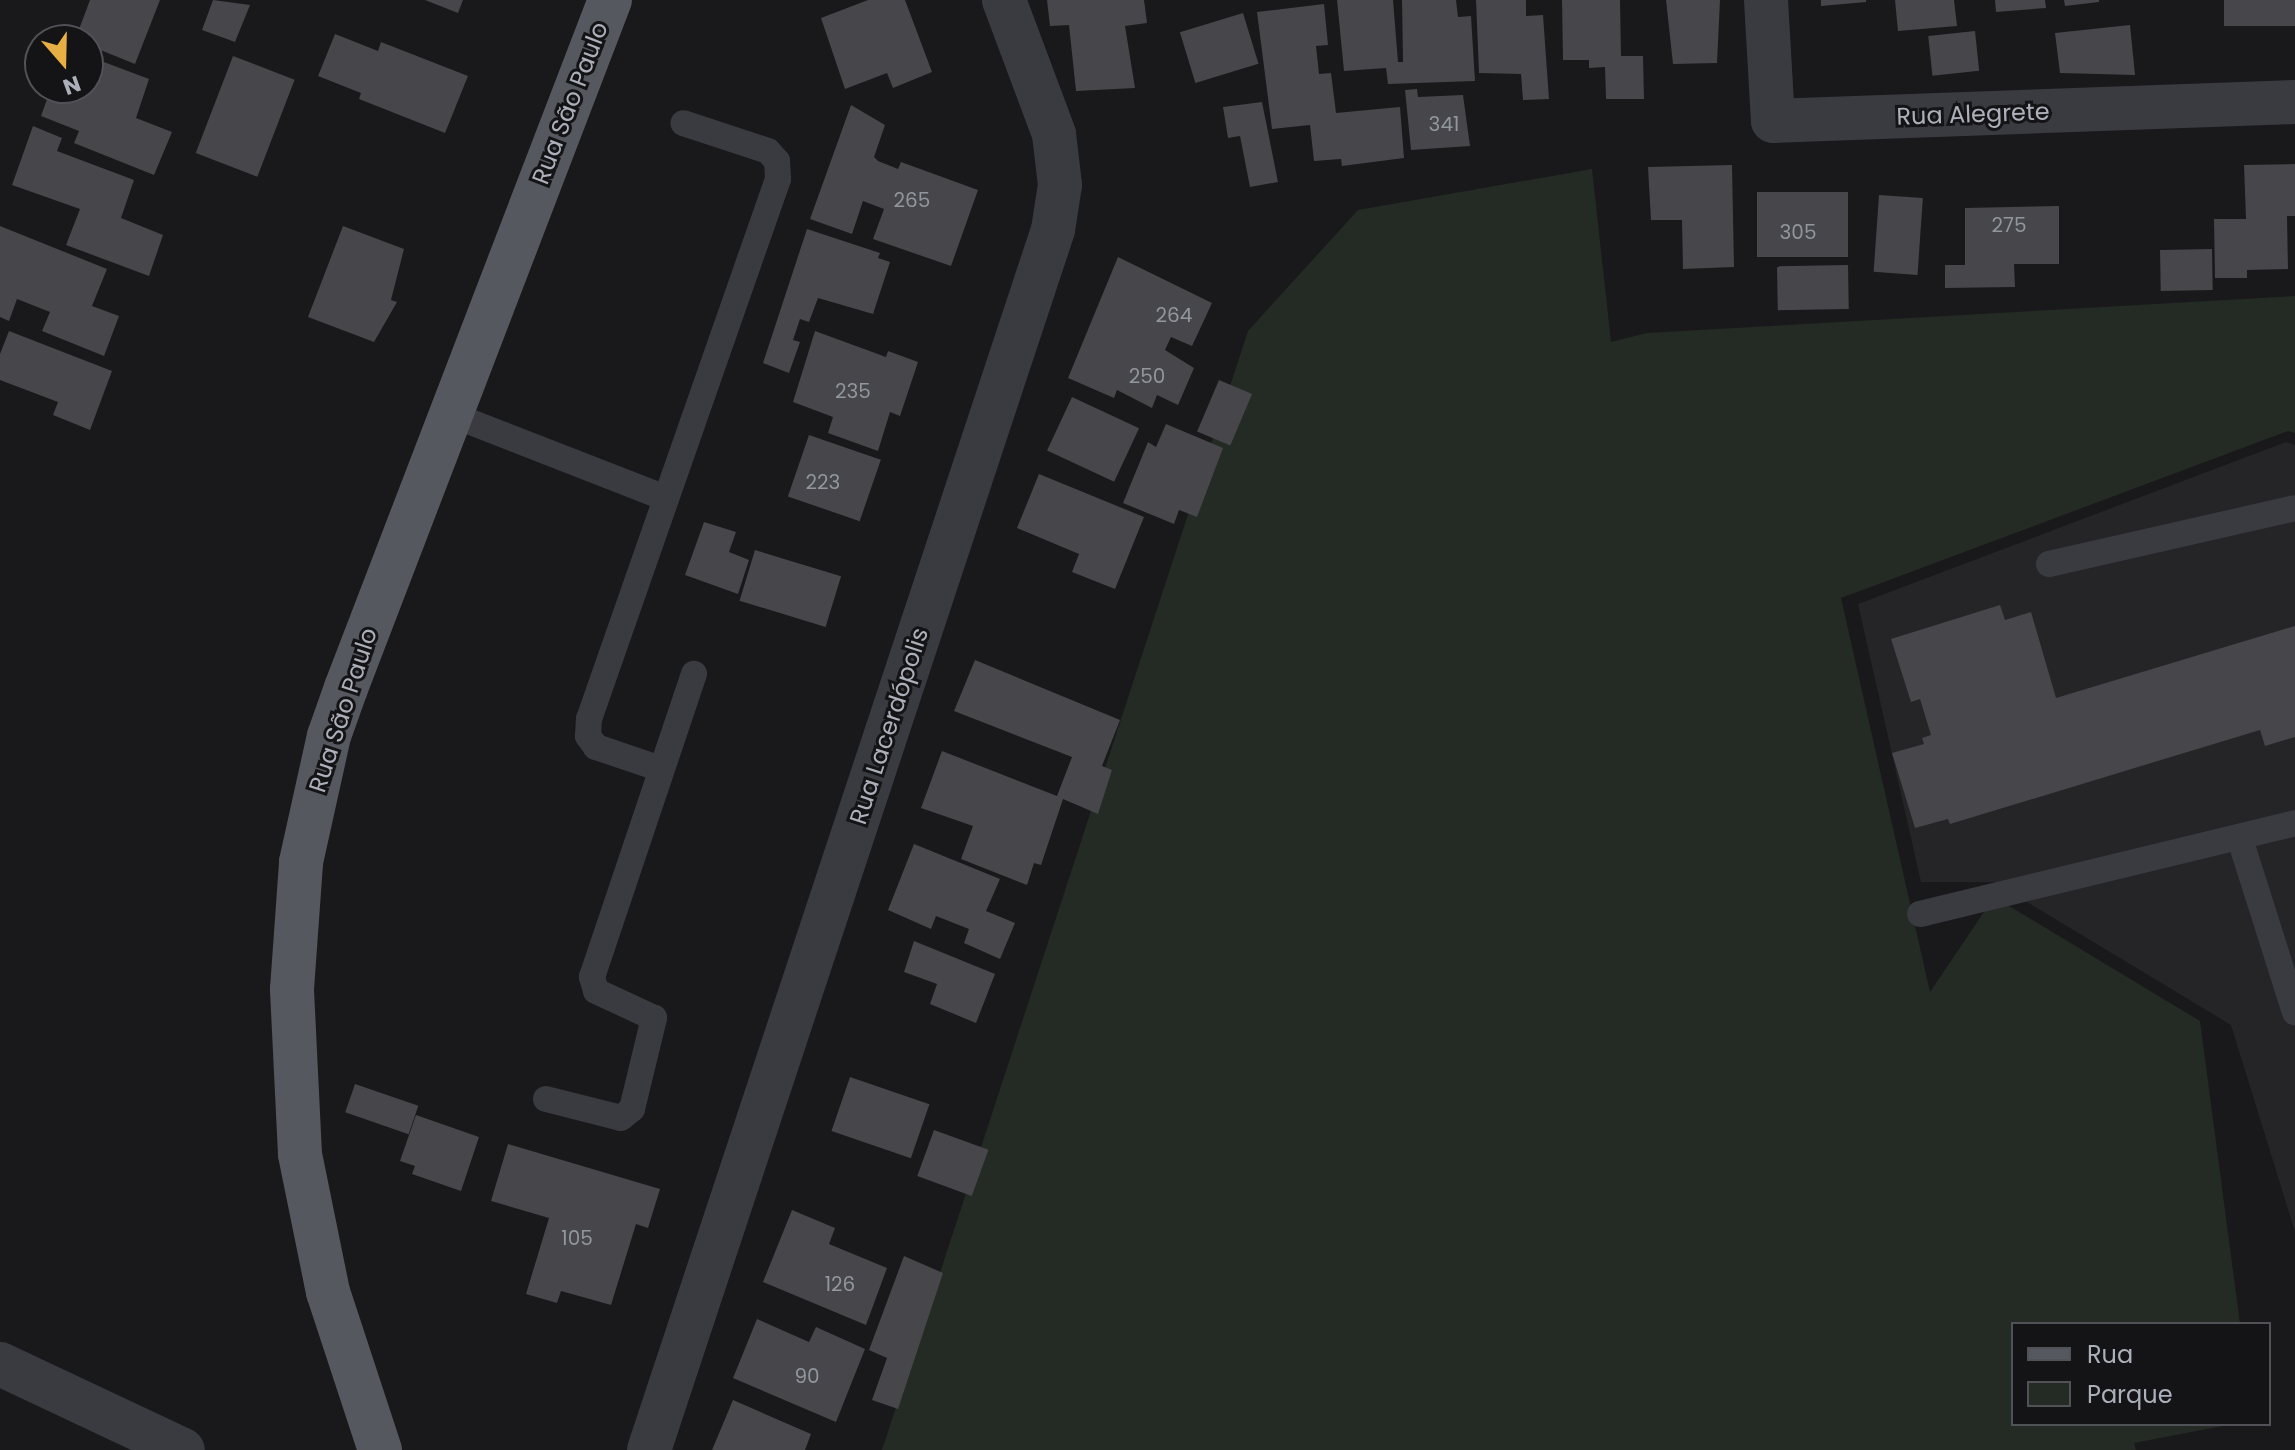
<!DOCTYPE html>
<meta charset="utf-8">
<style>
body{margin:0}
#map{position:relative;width:2295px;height:1450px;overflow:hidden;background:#19191b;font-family:Poppins,sans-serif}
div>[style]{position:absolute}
.built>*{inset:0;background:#252528}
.green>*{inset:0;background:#232b24}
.building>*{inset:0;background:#46464b;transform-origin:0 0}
.lane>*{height:26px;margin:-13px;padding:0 13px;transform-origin:13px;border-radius:13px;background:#3a3b40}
.street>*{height:44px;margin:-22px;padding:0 22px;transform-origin:22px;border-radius:22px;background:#3a3b40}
.primary>*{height:44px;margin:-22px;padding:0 22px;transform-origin:22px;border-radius:22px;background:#56585f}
span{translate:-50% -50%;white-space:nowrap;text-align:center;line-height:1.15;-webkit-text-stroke:6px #141416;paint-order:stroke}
.number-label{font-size:20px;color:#92969e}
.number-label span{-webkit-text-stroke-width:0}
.street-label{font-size:24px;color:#acb0ba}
.legend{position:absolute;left:2011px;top:1322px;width:260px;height:104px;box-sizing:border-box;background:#141416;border:2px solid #515258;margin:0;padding:10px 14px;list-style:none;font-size:24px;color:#acb0ba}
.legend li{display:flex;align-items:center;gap:16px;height:40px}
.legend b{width:40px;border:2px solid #515258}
.north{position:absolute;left:24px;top:24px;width:80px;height:80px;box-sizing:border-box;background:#141416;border:2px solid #515258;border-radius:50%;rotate:160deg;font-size:22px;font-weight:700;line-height:32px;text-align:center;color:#acb0ba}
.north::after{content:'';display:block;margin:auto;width:28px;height:36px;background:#e8b044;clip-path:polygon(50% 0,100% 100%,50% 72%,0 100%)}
</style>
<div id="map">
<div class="built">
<i style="clip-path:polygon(2286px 442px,2295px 445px,2295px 1232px,2231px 1025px,1994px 882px,1921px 882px,1858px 604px)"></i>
</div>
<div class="green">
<i style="clip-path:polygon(1592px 169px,1611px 342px,1647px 333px,2295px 296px,2295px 433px,2288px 431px,1841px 598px,1930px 992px,1994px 897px,2200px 1021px,2240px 1324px,2013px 1324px,2013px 1424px,2233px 1424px,2134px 1443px,2136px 1450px,882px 1450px,1248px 331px,1358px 210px)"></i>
</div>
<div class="building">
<i style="clip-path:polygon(90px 0,160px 0,135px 64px,88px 45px,88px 40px,75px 40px)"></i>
<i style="clip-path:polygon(213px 0,250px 5px,235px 42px,202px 30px)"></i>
<i style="clip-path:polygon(425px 0,463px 0,458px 13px)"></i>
<i style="clip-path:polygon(868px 0,905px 0,932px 72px,893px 88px,887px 73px,845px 89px,821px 18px)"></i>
<i style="clip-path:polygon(1047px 0,1144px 0,1147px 23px,1125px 26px,1135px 88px,1076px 91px,1069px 25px,1050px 26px)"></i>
<i style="clip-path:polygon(1337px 0,1393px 0,1398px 62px,1403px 62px,1402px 0,1456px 0,1458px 17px,1471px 16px,1475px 81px,1388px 84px,1386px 68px,1344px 71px)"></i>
<i style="clip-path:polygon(1476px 0,1526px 0,1526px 16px,1543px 15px,1549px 99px,1523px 100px,1521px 74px,1479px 73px)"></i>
<i style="clip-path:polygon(1562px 0,1620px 0,1621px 56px,1643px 56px,1644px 99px,1606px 99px,1605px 67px,1589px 68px,1589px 60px,1563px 60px)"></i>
<i style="clip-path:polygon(1666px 0,1720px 0,1717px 63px,1673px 64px)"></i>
<i style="clip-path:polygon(1821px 0,1866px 0,1866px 2px,1821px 6px)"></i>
<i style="clip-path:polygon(1895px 0,1954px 0,1957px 26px,1898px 31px)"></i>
<i style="clip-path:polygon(1995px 0,2045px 0,2046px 8px,1996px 12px)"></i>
<i style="clip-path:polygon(2064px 0,2099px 0,2099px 2px,2065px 6px)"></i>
<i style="left:2224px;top:0;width:71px;height:26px"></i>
<i style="clip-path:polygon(1324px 4px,1328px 45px,1316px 46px,1319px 74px,1331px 73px,1336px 113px,1400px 107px,1404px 158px,1342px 166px,1341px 159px,1314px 161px,1310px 125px,1272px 129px,1257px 12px)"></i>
<i style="left:1243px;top:13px;width:53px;height:66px;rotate:73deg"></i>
<i style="clip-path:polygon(2130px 25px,2135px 75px,2060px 73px,2055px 33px)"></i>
<i style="left:1975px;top:31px;width:40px;height:47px;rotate:84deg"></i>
<i style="clip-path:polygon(335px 34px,378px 51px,381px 42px,468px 76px,445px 133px,359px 99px,361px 93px,318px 76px)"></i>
<i style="clip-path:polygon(88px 56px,149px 79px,136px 118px,172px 132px,154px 175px,74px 143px,79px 131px,41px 116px,51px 88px,88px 88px)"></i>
<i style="left:233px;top:56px;width:66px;height:104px;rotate:21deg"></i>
<i style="clip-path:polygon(1417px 89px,1418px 97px,1463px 95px,1470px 146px,1411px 150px,1405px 90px)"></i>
<i style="clip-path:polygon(1262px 102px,1278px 182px,1250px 187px,1240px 136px,1228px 138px,1223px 107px)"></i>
<i style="clip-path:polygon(851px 105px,885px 125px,874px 157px,878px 161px,898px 169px,901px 162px,978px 190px,951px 266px,873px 239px,884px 209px,863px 201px,852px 234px,810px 219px)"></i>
<i style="clip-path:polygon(33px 126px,62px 138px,57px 151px,134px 180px,121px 218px,163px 235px,149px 276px,66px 245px,80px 209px,12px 185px)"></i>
<i style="clip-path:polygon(2295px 164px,2295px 216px,2287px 216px,2288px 269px,2247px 270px,2247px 278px,2215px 278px,2214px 219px,2246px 219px,2244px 165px)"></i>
<i style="clip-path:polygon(1732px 165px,1734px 267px,1683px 269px,1682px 220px,1651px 220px,1648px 167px)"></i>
<i style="left:1848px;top:192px;width:65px;height:91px;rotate:90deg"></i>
<i style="left:1879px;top:195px;width:44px;height:77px;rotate:4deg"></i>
<i style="clip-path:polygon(2059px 206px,2059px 264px,2014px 264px,2015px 287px,1945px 288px,1945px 265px,1965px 265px,1965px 208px)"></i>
<i style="clip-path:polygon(0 226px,107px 269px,92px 306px,119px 316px,104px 356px,42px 331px,50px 312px,17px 299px,9px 321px,0 317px)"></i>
<i style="clip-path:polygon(343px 226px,404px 249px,391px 300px,397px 302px,374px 342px,308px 317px)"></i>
<i style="clip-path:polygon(807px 229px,880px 253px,878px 258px,890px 262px,873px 314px,818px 298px,809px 322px,800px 319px,793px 340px,800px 342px,789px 373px,763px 363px)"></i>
<i style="left:2212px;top:249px;width:41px;height:52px;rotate:89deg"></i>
<i style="clip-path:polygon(1118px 257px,1212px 303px,1192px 346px,1171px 337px,1165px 350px,1194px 368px,1178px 405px,1157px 395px,1152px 408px,1117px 390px,1114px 398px,1068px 378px)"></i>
<i style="left:1848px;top:265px;width:44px;height:71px;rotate:89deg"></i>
<i style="clip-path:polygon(9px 331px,112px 371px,90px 430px,53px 415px,58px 402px,0 380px,0 354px)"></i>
<i style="clip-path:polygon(815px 331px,886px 357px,888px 351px,918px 362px,900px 416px,890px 412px,878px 451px,828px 433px,833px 417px,793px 402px)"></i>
<i style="left:1219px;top:380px;width:36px;height:56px;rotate:23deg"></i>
<i style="left:1072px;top:397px;width:74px;height:59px;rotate:25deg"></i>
<i style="clip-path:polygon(1166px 424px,1223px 448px,1197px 517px,1179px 510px,1174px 524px,1123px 503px,1148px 442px,1156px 447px)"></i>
<i style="left:809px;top:435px;width:76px;height:65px;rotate:19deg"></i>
<i style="clip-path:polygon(1039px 474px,1144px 517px,1115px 589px,1072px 572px,1079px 554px,1017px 528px)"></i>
<i style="clip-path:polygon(704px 522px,736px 532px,729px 552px,749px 560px,738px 594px,685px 575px)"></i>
<i style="left:755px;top:550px;width:90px;height:53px;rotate:17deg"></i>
<i style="clip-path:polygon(2000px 605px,2005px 620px,2031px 612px,2056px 698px,2295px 626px,2295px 737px,2265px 746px,2260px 730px,1950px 824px,1948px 819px,1915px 828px,1892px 753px,1924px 744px,1922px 738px,1931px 735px,1920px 699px,1911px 702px,1891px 639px)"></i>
<i style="clip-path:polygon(975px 660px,1120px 720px,1102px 766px,1112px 770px,1098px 814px,1063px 799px,1041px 865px,1034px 863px,1027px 885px,961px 859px,973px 826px,921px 808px,942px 751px,1057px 796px,1072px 757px,954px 711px)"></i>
<i style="clip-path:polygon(914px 844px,1000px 879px,986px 911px,1015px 923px,1000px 959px,964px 943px,969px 929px,936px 916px,931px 929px,888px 910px)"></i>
<i style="clip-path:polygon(914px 941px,995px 974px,976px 1023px,930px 1004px,937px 984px,904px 972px)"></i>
<i style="left:850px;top:1077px;width:84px;height:57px;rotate:19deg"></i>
<i style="left:355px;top:1084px;width:67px;height:30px;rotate:19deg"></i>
<i style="clip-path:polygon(416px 1115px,479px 1137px,461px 1191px,412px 1174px,415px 1166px,400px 1161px)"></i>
<i style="left:934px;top:1130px;width:58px;height:49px;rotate:20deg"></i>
<i style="clip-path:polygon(508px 1144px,660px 1189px,648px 1228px,636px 1224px,611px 1305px,561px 1291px,557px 1303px,526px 1294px,549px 1218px,491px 1201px)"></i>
<i style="clip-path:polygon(792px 1210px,835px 1228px,829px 1244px,887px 1268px,866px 1325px,763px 1282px)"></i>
<i style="clip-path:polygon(904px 1256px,943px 1273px,898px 1409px,872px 1400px,887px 1358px,869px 1350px)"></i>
<i style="clip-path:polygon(757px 1319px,809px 1342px,816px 1327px,865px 1349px,836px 1422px,733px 1378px)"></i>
<i style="clip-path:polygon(733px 1400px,811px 1434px,805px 1450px,712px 1450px)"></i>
</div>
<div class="lane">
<i style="left:450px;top:414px;width:231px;rotate:21.3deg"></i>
<i style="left:2049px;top:564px;width:252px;rotate:-12.8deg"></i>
<i style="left:661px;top:769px;width:69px;rotate:-161.3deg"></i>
<i style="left:596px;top:747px;width:14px;rotate:-126deg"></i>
<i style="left:588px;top:736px;width:17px;rotate:-87deg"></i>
<i style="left:589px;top:719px;width:572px;rotate:-70.71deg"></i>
<i style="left:778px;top:179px;width:18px;rotate:-93deg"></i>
<i style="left:777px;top:161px;width:13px;rotate:-132deg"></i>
<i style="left:768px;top:151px;width:89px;rotate:-161.8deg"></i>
<i style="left:2240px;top:839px;width:182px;rotate:72.4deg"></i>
<i style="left:1920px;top:914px;width:386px;rotate:-13.6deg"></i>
<i style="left:546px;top:1099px;width:77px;rotate:14.2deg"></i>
<i style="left:621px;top:1118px;width:14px;rotate:-39deg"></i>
<i style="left:632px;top:1109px;width:94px;rotate:-76.4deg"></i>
<i style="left:654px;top:1018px;width:64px;rotate:-155deg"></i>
<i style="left:596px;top:991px;width:15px;rotate:-106deg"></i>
<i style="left:592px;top:977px;width:320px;rotate:-71.4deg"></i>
</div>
<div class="street">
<i style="left:1766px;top:0;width:121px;rotate:86.7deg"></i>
<i style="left:1773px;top:121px;width:522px;rotate:-2.08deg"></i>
<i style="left:0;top:1364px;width:202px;rotate:25.2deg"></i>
<i style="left:649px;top:1450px;width:1285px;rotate:-71.68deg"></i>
<i style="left:1053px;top:230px;width:46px;rotate:-81.2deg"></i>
<i style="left:1060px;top:185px;width:51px;rotate:-96.7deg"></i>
<i style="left:1054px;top:134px;width:143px;rotate:-110.5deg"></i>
</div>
<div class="primary">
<i style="left:380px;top:1450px;width:166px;rotate:-108.2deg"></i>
<i style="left:328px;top:1292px;width:141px;rotate:-101.5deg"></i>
<i style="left:300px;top:1154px;width:165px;rotate:-92.8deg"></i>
<i style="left:292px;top:989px;width:127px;rotate:-85.9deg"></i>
<i style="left:301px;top:862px;width:129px;rotate:-77.5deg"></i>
<i style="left:329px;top:736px;width:51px;rotate:-70.5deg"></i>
<i style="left:346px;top:688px;width:737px;rotate:-69.01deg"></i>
</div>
<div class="number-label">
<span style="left:1444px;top:124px">341</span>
<span style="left:912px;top:200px">265</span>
<span style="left:2009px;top:225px">275</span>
<span style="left:1798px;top:232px">305</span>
<span style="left:1174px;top:315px">264</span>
<span style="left:1147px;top:376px">250</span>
<span style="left:853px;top:391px">235</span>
<span style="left:823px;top:482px">223</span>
<span style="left:577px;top:1238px">105</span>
<span style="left:840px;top:1284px">126</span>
<span style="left:807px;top:1376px">90</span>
</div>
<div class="street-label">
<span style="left:570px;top:103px;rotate:-69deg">Rua São Paulo</span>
<span style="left:1973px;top:114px;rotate:-2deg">Rua Alegrete</span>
<span style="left:343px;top:710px;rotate:-72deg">Rua São Paulo</span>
<span style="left:889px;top:726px;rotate:-72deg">Rua Lacerdópolis</span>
</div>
<ul class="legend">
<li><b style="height:10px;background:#56585f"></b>Rua</li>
<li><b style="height:22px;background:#232b24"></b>Parque</li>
</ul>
<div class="north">N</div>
</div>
